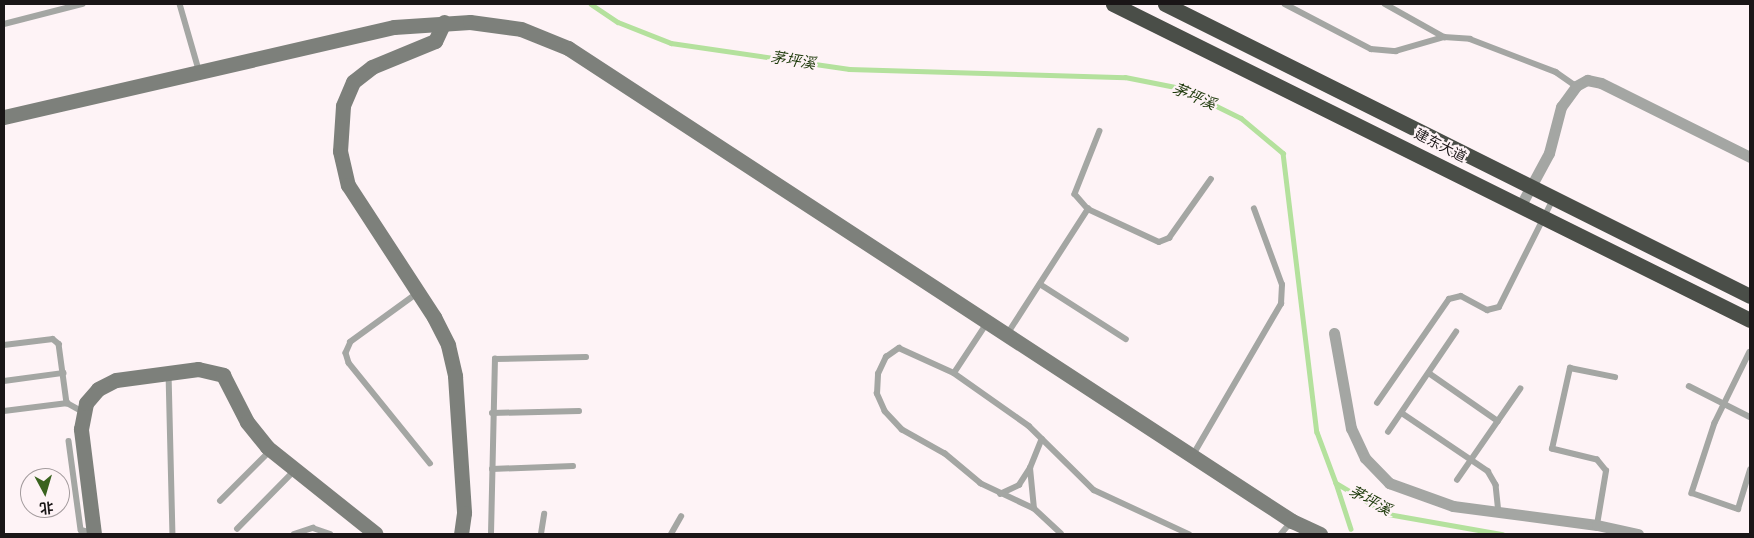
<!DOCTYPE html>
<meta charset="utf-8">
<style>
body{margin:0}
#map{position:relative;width:1754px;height:538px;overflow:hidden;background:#fef3f6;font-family:"Fira Sans","Noto Sans SC",sans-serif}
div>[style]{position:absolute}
.stream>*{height:4.5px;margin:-2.25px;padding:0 2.25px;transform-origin:2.25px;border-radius:2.25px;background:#b4e19d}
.lane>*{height:5.5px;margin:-2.75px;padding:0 2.75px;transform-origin:2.75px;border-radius:2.75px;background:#a4a6a3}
.street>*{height:11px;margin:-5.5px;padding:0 5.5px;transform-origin:5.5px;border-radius:5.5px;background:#a4a6a3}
.secondary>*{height:15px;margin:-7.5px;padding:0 7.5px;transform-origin:7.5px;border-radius:7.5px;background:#7d807b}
.highway>*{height:15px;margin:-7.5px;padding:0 7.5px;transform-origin:7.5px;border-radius:7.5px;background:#4a4e48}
span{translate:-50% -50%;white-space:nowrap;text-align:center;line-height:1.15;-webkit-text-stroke:4.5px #fef3f6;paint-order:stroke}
.street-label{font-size:14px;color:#1a1617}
.water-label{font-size:15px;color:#1e3a0b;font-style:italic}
.frame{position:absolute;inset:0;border:5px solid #1a1617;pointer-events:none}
.north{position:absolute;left:20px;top:468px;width:50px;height:50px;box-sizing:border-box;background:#fef3f6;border:1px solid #a39b9d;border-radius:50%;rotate:174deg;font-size:14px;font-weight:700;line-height:20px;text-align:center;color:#1a1617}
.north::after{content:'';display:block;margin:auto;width:18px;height:22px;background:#3a631f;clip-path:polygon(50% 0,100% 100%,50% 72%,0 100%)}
</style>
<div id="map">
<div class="stream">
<i style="left:591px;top:4px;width:32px;rotate:34deg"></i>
<i style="left:618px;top:22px;width:57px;rotate:21.6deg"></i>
<i style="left:671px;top:43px;width:180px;rotate:8.3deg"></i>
<i style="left:849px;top:69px;width:276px;rotate:1.7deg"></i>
<i style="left:1125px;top:77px;width:56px;rotate:11.3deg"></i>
<i style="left:1180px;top:88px;width:68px;rotate:26.2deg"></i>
<i style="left:1241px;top:118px;width:55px;rotate:39.8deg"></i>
<i style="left:1283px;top:153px;width:281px;rotate:83.1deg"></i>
<i style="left:1317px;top:432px;width:54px;rotate:69.6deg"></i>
<i style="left:1336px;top:483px;width:61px;rotate:30.8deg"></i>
<i style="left:1388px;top:514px;width:116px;rotate:10deg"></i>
<i style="left:1336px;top:483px;width:48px;rotate:71.9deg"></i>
</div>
<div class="lane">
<i style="left:180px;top:4px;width:69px;rotate:73.9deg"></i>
<i style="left:1285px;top:4px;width:97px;rotate:27.6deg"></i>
<i style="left:1371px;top:49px;width:25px;rotate:5deg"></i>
<i style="left:1396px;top:51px;width:50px;rotate:-16.3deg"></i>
<i style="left:1444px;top:37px;width:26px;rotate:4deg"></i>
<i style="left:1470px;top:39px;width:92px;rotate:21deg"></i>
<i style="left:1556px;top:72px;width:24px;rotate:35deg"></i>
<i style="left:1385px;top:4px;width:68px;rotate:29.2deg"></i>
<i style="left:4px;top:24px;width:81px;rotate:-14.4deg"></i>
<i style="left:1100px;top:131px;width:68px;rotate:111.6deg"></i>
<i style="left:1075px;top:194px;width:20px;rotate:49deg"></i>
<i style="left:1088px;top:209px;width:78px;rotate:24.9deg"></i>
<i style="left:1159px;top:242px;width:11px;rotate:-22deg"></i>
<i style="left:1169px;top:238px;width:72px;rotate:-54.6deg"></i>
<i style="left:1040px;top:284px;width:102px;rotate:32.6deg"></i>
<i style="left:417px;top:294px;width:82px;rotate:144deg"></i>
<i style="left:351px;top:342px;width:12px;rotate:114deg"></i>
<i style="left:346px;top:353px;width:10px;rotate:73deg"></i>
<i style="left:349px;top:363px;width:129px;rotate:51deg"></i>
<i style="left:1008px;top:333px;width:148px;rotate:-57.2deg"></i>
<i style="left:4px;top:345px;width:49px;rotate:-7deg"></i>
<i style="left:53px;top:339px;width:8px;rotate:40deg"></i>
<i style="left:59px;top:344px;width:60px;rotate:82.3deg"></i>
<i style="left:1750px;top:352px;width:79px;rotate:116.2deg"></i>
<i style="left:1715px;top:423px;width:74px;rotate:108.2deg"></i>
<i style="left:1692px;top:493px;width:49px;rotate:19.2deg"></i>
<i style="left:1738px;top:509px;width:41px;rotate:-72.9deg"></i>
<i style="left:169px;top:373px;width:161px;rotate:88.6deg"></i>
<i style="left:954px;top:373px;width:60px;rotate:-56.6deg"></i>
<i style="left:1429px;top:373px;width:84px;rotate:34.8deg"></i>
<i style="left:4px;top:381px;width:60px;rotate:-7.7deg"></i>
<i style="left:1689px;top:386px;width:68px;rotate:26.9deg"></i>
<i style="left:1377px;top:403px;width:126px;rotate:-55.3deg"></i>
<i style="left:1449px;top:299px;width:12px;rotate:-14deg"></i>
<i style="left:1461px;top:296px;width:30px;rotate:28deg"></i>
<i style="left:1487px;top:310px;width:12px;rotate:-14deg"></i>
<i style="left:1499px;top:307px;width:121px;rotate:-63.4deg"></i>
<i style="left:4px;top:411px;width:64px;rotate:-7.2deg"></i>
<i style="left:67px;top:403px;width:18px;rotate:29deg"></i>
<i style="left:492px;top:413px;width:87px;rotate:-1.3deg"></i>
<i style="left:1402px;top:413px;width:104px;rotate:34deg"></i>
<i style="left:1488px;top:471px;width:16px;rotate:60deg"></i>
<i style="left:1496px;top:485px;width:27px;rotate:84deg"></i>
<i style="left:1388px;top:432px;width:121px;rotate:-55.8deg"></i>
<i style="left:69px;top:441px;width:90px;rotate:82.3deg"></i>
<i style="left:81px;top:530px;width:12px;rotate:14deg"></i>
<i style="left:1193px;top:455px;width:175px;rotate:-59.8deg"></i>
<i style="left:1281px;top:304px;width:19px;rotate:-87deg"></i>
<i style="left:1282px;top:285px;width:81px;rotate:-110.2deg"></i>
<i style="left:492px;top:469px;width:81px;rotate:-2.1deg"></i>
<i style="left:1457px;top:480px;width:111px;rotate:-55.3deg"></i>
<i style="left:1000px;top:494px;width:21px;rotate:-25deg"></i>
<i style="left:1019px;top:485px;width:20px;rotate:-57deg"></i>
<i style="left:220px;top:501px;width:71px;rotate:-45deg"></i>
<i style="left:1034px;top:509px;width:41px;rotate:-95.6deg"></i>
<i style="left:1030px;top:468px;width:31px;rotate:-68deg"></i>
<i style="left:1597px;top:525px;width:55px;rotate:-80.5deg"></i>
<i style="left:1606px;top:471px;width:14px;rotate:-129deg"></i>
<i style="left:1597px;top:460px;width:46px;rotate:-166.3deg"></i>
<i style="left:1552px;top:449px;width:83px;rotate:-77.5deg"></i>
<i style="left:1570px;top:368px;width:46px;rotate:11.3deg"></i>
<i style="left:237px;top:529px;width:81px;rotate:-45.5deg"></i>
<i style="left:294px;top:534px;width:20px;rotate:-18deg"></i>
<i style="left:313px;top:528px;width:18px;rotate:19deg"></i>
<i style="left:491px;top:534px;width:175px;rotate:-88.7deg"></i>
<i style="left:495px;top:359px;width:91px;rotate:-1.3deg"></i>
<i style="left:541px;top:534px;width:20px;rotate:-81deg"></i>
<i style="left:671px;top:534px;width:20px;rotate:-60deg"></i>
<i style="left:1061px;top:534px;width:37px;rotate:-137deg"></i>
<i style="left:1034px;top:509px;width:59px;rotate:-154.7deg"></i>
<i style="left:981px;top:484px;width:47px;rotate:-140.2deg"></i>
<i style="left:945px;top:454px;width:49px;rotate:-150.8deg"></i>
<i style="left:902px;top:430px;width:25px;rotate:-133deg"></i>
<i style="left:885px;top:412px;width:20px;rotate:-114deg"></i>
<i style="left:877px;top:394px;width:20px;rotate:-87deg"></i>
<i style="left:878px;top:374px;width:19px;rotate:-65deg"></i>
<i style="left:886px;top:357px;width:16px;rotate:-35deg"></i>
<i style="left:899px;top:348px;width:60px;rotate:24.4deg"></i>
<i style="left:954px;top:373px;width:92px;rotate:35.2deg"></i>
<i style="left:1029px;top:426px;width:91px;rotate:44.6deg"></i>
<i style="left:1094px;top:490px;width:105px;rotate:24.9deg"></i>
<i style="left:1281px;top:534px;width:16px;rotate:-50deg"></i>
</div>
<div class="street">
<i style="left:1521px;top:205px;width:59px;rotate:-61.7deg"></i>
<i style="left:1549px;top:153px;width:48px;rotate:-75.4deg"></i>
<i style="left:1561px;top:107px;width:26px;rotate:-54deg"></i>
<i style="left:1576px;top:86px;width:13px;rotate:-29deg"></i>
<i style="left:1587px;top:80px;width:14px;rotate:12deg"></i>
<i style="left:1601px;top:83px;width:166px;rotate:26.4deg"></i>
<i style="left:1334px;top:333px;width:97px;rotate:79.9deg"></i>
<i style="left:1351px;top:428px;width:33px;rotate:65deg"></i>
<i style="left:1365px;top:458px;width:35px;rotate:46deg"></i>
<i style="left:1389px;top:483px;width:68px;rotate:19.8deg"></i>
<i style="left:1453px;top:506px;width:145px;rotate:7.5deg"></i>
<i style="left:1597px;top:525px;width:42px;rotate:12.4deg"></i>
</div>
<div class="secondary">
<i style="left:444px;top:22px;width:21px;rotate:115deg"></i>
<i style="left:435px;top:41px;width:68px;rotate:157.6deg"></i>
<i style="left:372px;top:67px;width:24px;rotate:142deg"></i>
<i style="left:353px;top:82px;width:26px;rotate:113deg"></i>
<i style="left:343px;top:106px;width:45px;rotate:93.8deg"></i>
<i style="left:340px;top:151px;width:35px;rotate:77deg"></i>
<i style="left:348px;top:185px;width:158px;rotate:56.9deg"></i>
<i style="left:434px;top:317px;width:31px;rotate:63deg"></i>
<i style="left:448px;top:345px;width:32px;rotate:77deg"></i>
<i style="left:455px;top:376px;width:137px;rotate:86.2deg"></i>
<i style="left:464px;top:513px;width:21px;rotate:98deg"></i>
<i style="left:4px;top:117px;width:400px;rotate:-13deg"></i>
<i style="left:394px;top:27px;width:76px;rotate:-3.8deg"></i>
<i style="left:470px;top:22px;width:51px;rotate:7.8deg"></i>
<i style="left:521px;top:29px;width:51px;rotate:22deg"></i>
<i style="left:568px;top:48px;width:865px;rotate:33.16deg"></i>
<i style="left:1292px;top:521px;width:31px;rotate:25deg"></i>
<i style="left:94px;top:534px;width:106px;rotate:-97.1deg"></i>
<i style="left:81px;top:429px;width:26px;rotate:-79deg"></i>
<i style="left:86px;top:403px;width:18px;rotate:-49deg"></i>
<i style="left:98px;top:389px;width:20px;rotate:-27deg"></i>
<i style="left:116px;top:380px;width:83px;rotate:-7.6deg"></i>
<i style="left:198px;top:369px;width:26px;rotate:13deg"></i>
<i style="left:223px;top:375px;width:53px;rotate:62.9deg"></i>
<i style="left:247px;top:422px;width:32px;rotate:51deg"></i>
<i style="left:267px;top:447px;width:139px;rotate:38.6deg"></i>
</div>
<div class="highway">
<i style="left:1113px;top:4px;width:711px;rotate:26.38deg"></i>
<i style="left:1165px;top:4px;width:654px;rotate:26.53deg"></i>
</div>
<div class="street-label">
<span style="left:1440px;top:146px;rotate:27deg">建东大道</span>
</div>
<div class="water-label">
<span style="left:793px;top:61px;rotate:9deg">茅坪溪</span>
<span style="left:1194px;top:97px;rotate:23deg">茅坪溪</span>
<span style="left:1370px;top:501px;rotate:28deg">茅坪溪</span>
</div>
<div class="frame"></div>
<div class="north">北</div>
</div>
